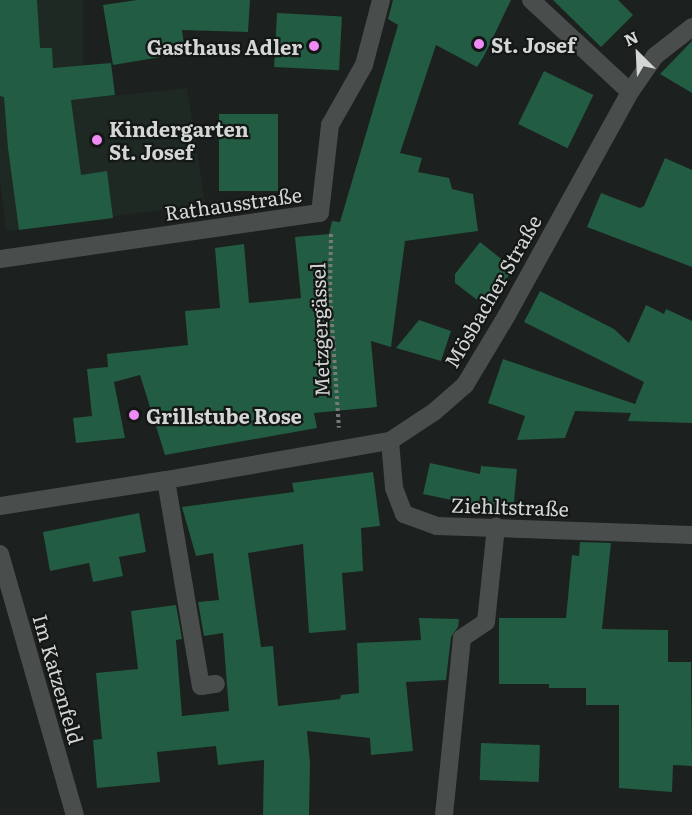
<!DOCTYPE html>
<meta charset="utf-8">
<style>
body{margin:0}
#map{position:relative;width:692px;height:815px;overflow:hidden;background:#1c201e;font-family:Literata,serif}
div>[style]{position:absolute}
.built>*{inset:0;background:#1f2924}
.building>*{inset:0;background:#215c43;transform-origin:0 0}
.path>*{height:4px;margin-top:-2px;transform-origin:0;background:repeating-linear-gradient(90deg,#777a78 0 3px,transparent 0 6px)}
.minor>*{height:18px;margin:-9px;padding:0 9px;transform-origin:9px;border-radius:9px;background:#494d4b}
.dots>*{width:16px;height:16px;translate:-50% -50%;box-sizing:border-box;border:3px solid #131715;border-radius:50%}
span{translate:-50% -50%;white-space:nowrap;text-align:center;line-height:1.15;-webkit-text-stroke:4.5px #131715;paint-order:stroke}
.poi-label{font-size:20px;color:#d4d6d5;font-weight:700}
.left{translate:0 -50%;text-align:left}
.right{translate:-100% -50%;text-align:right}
.street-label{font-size:20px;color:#d4d6d5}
.north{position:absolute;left:608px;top:24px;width:60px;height:60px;-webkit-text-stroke:4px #131715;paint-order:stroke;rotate:336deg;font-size:16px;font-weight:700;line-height:24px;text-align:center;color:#d4d6d5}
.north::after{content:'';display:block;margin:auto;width:21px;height:27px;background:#d4d6d5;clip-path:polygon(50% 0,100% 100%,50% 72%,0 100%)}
</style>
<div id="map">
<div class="built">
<i style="clip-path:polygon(0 0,83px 0,83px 99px,187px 88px,205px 204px,6px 231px,0 180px)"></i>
</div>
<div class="building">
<i style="clip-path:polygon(0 0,37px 0,40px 48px,52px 48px,53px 68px,111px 63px,115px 95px,71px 100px,81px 175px,107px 171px,113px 218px,19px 230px,8px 148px,4px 97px,0 96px)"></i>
<i style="clip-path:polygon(137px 0,250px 0,248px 32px,182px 30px,185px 53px,113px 65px,103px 5px)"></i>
<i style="clip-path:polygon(393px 0,511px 0,484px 56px,477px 67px,436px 45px,400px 153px,422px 158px,418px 172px,449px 178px,452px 189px,473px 194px,478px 231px,405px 241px,391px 347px,371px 341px,377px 407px,314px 413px,317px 428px,165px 455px,140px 375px,114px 382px,125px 438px,76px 443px,73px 418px,92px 416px,87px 369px,108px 367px,107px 354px,188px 345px,185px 311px,220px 308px,215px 248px,244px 244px,249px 303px,301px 298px,295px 237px,329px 234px,332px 221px,340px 222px,398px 25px,388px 19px)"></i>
<i style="clip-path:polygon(553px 0,618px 0,633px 15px,601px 47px)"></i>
<i style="left:277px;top:13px;width:65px;height:54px;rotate:3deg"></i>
<i style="clip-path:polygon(692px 41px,692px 93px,660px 74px)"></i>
<i style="left:544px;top:71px;width:55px;height:59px;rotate:26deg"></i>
<i style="left:278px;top:114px;width:77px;height:59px;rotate:90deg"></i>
<i style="clip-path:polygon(665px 158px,692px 170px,692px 267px,587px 227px,601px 193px,640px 208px,644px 206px)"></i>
<i style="clip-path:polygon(480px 242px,514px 269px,485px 306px,455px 283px,455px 274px)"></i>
<i style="clip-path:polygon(540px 291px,614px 329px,629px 343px,646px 305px,664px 314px,666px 309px,692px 321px,692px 423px,628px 421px,631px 413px,575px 411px,565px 438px,517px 440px,525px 416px,488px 403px,503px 359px,635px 404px,644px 382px,524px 322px)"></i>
<i style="clip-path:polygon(419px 320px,451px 331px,441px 361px,396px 348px)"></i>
<i style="clip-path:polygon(430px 463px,480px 474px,481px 466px,517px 469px,513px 512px,465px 509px,466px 503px,423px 494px)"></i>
<i style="clip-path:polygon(373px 472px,380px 526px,361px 528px,363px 571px,342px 573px,346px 630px,309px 633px,303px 544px,248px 553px,261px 647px,273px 646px,278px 706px,340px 699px,341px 695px,359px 693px,357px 643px,421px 640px,419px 618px,459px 619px,458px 627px,451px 637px,446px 680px,406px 682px,413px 751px,371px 755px,370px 738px,307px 731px,310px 763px,309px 815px,263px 815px,264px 760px,218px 765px,216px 746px,157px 752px,160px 782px,97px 788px,93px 740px,102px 739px,96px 673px,138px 669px,131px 611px,176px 605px,182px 639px,176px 640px,182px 716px,229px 711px,223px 633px,204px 636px,198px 602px,219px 600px,213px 553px,196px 556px,182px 507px,294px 492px,292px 483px)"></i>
<i style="clip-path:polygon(139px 513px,146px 552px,119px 557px,123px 576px,93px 582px,89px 563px,50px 571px,43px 532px)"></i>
<i style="clip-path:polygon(580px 542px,611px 543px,602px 629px,668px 630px,668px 662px,691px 662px,692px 766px,673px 765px,672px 792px,619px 788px,619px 705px,586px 705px,586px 688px,549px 688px,549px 684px,499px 684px,499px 618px,566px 618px,572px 555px,579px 556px)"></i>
<i style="left:481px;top:743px;width:59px;height:37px;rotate:2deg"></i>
</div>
<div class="path">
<i style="left:331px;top:234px;width:60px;rotate:91deg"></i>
<i style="left:330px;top:294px;width:134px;rotate:86.2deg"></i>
</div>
<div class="minor">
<i style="left:531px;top:0;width:135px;rotate:42.9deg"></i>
<i style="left:0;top:259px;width:323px;rotate:-8.2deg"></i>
<i style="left:320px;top:213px;width:89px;rotate:-83.5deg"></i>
<i style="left:330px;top:125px;width:69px;rotate:-60.5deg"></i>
<i style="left:364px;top:65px;width:67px;rotate:-75.3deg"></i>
<i style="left:390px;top:441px;width:47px;rotate:85.1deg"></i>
<i style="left:394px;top:488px;width:28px;rotate:69deg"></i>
<i style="left:404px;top:514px;width:35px;rotate:20deg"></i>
<i style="left:437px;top:526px;width:255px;rotate:2deg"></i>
<i style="left:166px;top:480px;width:209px;rotate:80.4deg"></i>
<i style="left:201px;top:686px;width:15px;rotate:-8deg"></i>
<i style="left:0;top:506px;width:168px;rotate:-8.9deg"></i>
<i style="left:166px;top:480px;width:227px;rotate:-9.9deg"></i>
<i style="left:390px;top:441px;width:53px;rotate:-33.4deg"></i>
<i style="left:434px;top:412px;width:41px;rotate:-41.1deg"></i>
<i style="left:465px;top:385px;width:82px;rotate:-59deg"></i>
<i style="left:507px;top:315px;width:255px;rotate:-61.1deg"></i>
<i style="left:630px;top:92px;width:44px;rotate:-55.2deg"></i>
<i style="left:655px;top:56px;width:47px;rotate:-38.1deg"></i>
<i style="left:0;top:554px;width:272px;rotate:74deg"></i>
<i style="left:444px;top:815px;width:178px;rotate:-84.2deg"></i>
<i style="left:462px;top:638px;width:29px;rotate:-34deg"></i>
<i style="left:486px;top:622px;width:96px;rotate:-84deg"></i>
</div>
<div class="dots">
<i style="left:479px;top:44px;background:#f08bf5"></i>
<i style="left:314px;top:46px;background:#f08bf5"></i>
<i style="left:97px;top:140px;background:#f08bf5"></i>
<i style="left:134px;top:415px;background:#f08bf5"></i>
</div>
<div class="poi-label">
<span class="left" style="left:491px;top:44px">St. Josef</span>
<span class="right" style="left:302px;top:46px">Gasthaus Adler</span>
<span class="left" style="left:109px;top:140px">Kindergarten<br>St. Josef</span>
<span class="left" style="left:146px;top:415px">Grillstube Rose</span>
</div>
<div class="street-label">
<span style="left:233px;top:203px;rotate:-8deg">Rathausstraße</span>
<span style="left:492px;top:291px;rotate:-60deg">Mösbacher Straße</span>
<span style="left:319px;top:330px;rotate:-92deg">Metzgergässel</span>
<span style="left:510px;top:506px;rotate:2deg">Ziehltstraße</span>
<span style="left:59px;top:679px;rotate:74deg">Im Katzenfeld</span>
</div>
<div class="north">N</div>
</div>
